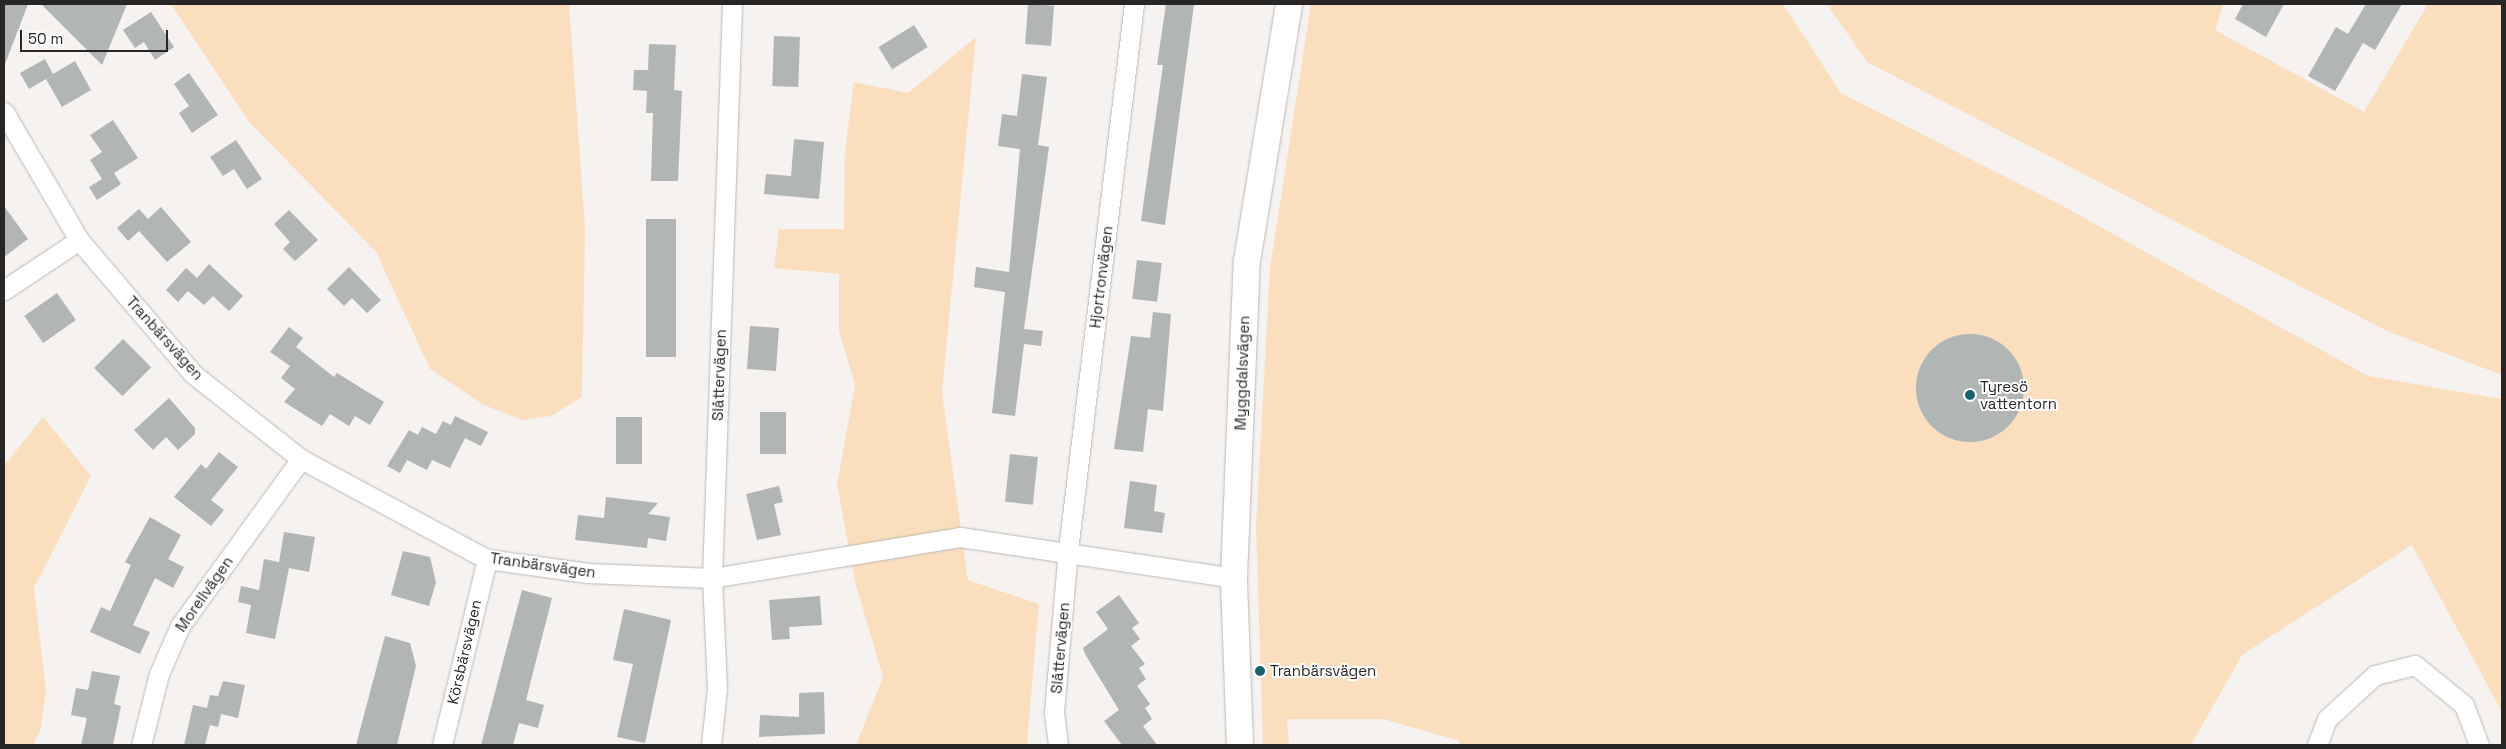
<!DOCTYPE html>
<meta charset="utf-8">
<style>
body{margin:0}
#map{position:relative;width:2506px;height:749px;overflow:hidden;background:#f5f2f0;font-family:"Space Grotesk",sans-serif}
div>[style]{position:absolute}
.green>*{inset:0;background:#fadebe}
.building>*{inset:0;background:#b1b5b5;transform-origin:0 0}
.round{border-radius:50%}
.roads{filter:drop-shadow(0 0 1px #bbb9b6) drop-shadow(0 0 1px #bbb9b6)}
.street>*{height:19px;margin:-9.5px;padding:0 9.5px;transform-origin:9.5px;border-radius:9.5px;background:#fff}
.secondary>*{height:26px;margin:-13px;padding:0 13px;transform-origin:13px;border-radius:13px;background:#fff}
.dots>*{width:14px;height:14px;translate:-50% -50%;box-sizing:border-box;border:2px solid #fff;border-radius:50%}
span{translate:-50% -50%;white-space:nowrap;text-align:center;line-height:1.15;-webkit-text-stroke:4px #fff;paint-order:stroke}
.street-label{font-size:15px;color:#272625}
.poi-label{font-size:15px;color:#272625}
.left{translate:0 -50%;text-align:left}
.frame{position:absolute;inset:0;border:5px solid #272625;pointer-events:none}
.scale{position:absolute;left:20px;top:30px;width:148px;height:22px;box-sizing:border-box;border:2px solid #272625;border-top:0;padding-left:6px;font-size:15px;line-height:18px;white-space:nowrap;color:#272625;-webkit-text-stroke:4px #fff;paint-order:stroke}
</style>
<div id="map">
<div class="green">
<i style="clip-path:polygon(171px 4px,569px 4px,585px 229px,582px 397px,551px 416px,522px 420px,484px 405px,430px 369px,376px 252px,249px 122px)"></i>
<i style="clip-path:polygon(1311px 4px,1783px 4px,1841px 93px,2063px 206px,2368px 376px,2502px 399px,2502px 712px,2412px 545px,2242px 655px,2191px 745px,1458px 745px,1460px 741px,1383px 719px,1287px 719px,1289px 745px,1263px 745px,1256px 526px,1270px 268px)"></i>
<i style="clip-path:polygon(1827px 4px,2223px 4px,2215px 30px,2364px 112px,2428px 4px,2502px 4px,2502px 375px,2387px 331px,1867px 62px)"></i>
<i style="clip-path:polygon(976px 37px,942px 392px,968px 580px,1039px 604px,1027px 745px,856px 745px,883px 677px,856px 585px,837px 485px,855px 385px,839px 331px,839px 274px,774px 268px,779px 229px,844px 229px,845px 151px,854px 82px,908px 93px)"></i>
<i style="clip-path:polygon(43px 417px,91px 476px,34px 588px,46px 690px,41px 728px,33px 745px,4px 745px,4px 466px)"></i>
</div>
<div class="building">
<i style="clip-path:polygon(4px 4px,28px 4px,5px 64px,4px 64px)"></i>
<i style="clip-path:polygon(41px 4px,127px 4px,102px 65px)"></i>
<i style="left:1028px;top:4px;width:26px;height:40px;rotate:4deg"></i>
<i style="clip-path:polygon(1166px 4px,1194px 4px,1165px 225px,1141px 221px,1163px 65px,1157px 65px)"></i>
<i style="clip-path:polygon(2243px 4px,2284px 4px,2266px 37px,2235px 19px)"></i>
<i style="clip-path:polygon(2366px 4px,2402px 4px,2375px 50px,2363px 43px,2335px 91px,2308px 76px,2336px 27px,2348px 34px)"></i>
<i style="clip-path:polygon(151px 12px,174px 47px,155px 60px,144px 42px,135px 48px,123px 30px)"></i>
<i style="left:914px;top:25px;width:26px;height:42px;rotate:58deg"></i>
<i style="left:774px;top:36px;width:26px;height:50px;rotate:2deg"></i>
<i style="clip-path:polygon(649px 44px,676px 45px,674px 90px,682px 91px,678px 181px,651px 181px,653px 113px,646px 113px,647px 91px,633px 90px,634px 70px,648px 70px)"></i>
<i style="clip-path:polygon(45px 59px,53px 74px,75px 61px,91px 90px,62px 107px,46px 79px,29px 89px,20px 73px)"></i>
<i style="clip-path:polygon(189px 73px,218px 115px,192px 133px,179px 113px,189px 106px,174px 84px)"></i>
<i style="clip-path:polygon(1022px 74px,1047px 77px,1038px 145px,1049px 147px,1024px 329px,1043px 331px,1041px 346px,1024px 344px,1015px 416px,992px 413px,1005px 292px,974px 287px,976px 267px,1009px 272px,1020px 149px,998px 146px,1002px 114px,1017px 116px)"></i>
<i style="clip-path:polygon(113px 120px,138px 158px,114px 173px,121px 184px,97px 200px,89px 187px,102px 179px,90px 160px,102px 152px,90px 135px)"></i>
<i style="clip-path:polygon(794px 139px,824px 142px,819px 199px,764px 194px,766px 174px,791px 176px)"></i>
<i style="clip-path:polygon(236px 140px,262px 179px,247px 189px,234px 169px,223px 176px,210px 157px)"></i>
<i style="clip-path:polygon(4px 206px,28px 239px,4px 257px)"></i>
<i style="clip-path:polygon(161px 207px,191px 242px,167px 262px,139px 231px,128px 241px,117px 228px,139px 209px,148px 219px)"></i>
<i style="clip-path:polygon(289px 210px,318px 240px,295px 261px,283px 249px,290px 242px,274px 224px)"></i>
<i style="left:646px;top:219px;width:30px;height:138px"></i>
<i style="left:1137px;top:260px;width:25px;height:39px;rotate:7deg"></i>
<i style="clip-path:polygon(209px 264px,243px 296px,229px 311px,213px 296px,204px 305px,188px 291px,178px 302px,166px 290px,186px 268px,197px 278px)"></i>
<i style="clip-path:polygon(349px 267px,381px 300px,367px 313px,352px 298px,344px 306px,327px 289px)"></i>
<i style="left:57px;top:293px;width:33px;height:40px;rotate:55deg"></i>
<i style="clip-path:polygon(1153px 312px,1171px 314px,1163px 411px,1148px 409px,1143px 452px,1114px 449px,1131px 336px,1150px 338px)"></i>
<i style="left:750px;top:326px;width:29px;height:43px;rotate:4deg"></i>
<i style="clip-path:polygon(289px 327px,303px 338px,296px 347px,334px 377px,337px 373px,384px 402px,370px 425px,355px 416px,349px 426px,330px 414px,322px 426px,284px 402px,295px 389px,281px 378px,290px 366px,270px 352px)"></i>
<i class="round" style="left:1916px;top:334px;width:108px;height:108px"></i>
<i style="left:123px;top:339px;width:40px;height:41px;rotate:45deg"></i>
<i style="clip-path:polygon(169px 398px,195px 428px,195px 434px,178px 450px,166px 437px,153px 450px,134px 430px)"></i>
<i style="left:760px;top:412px;width:26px;height:42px"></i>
<i style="clip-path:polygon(455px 416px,488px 432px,481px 446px,465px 438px,450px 468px,432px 460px,427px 470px,407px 460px,400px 473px,387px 466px,409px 430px,418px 435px,422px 427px,436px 434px,443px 421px,451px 425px)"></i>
<i style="left:616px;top:417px;width:26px;height:47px"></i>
<i style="clip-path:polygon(219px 452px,238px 467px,211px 500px,224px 510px,211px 526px,174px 497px,201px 464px,206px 469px)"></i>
<i style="left:1010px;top:454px;width:28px;height:48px;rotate:6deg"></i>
<i style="clip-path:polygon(1130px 481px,1157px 485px,1154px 511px,1165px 513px,1162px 533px,1124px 528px)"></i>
<i style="clip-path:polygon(779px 486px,783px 502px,774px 504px,781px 535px,757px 540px,746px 494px)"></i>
<i style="clip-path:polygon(606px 497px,658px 503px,648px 514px,670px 517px,666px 541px,648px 538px,647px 548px,575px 540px,578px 515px,604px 518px)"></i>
<i style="clip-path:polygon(150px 517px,181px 535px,168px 559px,184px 567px,173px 588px,155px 578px,133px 625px,150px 632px,140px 654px,90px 632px,101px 607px,110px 611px,131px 565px,125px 562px)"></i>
<i style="clip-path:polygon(284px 532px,315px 537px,309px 572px,289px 568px,275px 639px,246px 633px,251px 605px,238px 602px,241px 586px,259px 590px,264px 559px,279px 562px)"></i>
<i style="clip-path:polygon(403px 551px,430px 557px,436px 582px,429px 606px,391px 595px)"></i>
<i style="clip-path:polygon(522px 590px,552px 598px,526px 700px,544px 705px,538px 728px,519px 723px,513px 745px,481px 745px)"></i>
<i style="clip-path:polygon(1119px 595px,1139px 623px,1132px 628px,1140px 639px,1131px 646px,1145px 664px,1139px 668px,1146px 679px,1137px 686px,1150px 704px,1145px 708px,1152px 719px,1143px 726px,1157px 745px,1122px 745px,1104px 721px,1119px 710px,1085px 654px,1083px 648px,1108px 629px,1096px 612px)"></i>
<i style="clip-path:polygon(820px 596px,822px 625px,789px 627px,790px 639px,772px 640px,769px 600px)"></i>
<i style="clip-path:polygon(624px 609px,671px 620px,645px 743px,617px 737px,633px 664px,613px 660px)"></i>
<i style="clip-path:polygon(385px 636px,410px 643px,416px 666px,397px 745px,356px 745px)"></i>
<i style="clip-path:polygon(92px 671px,120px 676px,114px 704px,121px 706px,113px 745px,81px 745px,87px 718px,71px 715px,76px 688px,88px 690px)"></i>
<i style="clip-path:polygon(223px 681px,245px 685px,238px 718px,221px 714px,218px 727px,210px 725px,205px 745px,184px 745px,193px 705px,207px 708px,210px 695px,218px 696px)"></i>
<i style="clip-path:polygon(824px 692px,825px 734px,759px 737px,760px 715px,799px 717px,799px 693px)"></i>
</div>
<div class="roads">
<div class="street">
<i style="left:4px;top:112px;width:148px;rotate:59.6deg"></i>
<i style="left:79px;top:240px;width:176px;rotate:49.6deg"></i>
<i style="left:193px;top:374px;width:137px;rotate:38.2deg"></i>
<i style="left:301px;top:459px;width:211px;rotate:28.3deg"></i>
<i style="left:487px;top:559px;width:102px;rotate:7.9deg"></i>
<i style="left:588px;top:573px;width:124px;rotate:2.3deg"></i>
<i style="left:712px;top:578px;width:251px;rotate:-9.4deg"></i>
<i style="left:960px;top:537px;width:277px;rotate:8.5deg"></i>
<i style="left:4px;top:290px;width:90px;rotate:-33.7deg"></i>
<i style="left:141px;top:745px;width:73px;rotate:-75.8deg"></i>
<i style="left:159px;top:674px;width:52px;rotate:-66.4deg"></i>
<i style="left:180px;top:626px;width:206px;rotate:-54.1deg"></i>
<i style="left:442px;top:745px;width:191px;rotate:-76.4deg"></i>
<i style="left:711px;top:745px;width:57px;rotate:-84deg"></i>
<i style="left:717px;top:688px;width:110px;rotate:-92.6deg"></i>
<i style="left:712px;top:578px;width:574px;rotate:-88deg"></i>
<i style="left:1058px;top:745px;width:33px;rotate:-97deg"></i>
<i style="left:1054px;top:712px;width:163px;rotate:-85.1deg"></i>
<i style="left:1068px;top:550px;width:550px;rotate:-83.11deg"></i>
<i style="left:2317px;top:745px;width:28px;rotate:-69deg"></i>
<i style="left:2327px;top:719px;width:65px;rotate:-42.5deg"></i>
<i style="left:2375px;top:675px;width:41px;rotate:-14deg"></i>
<i style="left:2415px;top:665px;width:63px;rotate:39.2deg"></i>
<i style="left:2464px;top:705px;width:43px;rotate:69.4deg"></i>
</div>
<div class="secondary">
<i style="left:1240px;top:745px;width:167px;rotate:-92.1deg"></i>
<i style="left:1234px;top:578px;width:317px;rotate:-87.7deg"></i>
<i style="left:1247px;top:261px;width:260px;rotate:-80.7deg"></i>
</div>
</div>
<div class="dots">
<i style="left:1970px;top:395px;background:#17626e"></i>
<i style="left:1260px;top:671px;background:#17626e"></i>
</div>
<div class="street-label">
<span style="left:1101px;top:277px;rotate:-83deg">Hjortronvägen</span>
<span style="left:165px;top:338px;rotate:48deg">Tranbärsvägen</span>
<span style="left:1242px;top:373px;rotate:-88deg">Myggdalsvägen</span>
<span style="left:719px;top:375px;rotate:-88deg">Slåttervägen</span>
<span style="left:543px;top:565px;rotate:8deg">Tranbärsvägen</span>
<span style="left:204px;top:594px;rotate:-55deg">Morellvägen</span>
<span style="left:1060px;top:648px;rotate:-85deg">Slåttervägen</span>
<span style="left:464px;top:652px;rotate:-77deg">Körsbärsvägen</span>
</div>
<div class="poi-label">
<span class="left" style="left:1980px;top:395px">Tyresö<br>vattentorn</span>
<span class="left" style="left:1270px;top:671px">Tranbärsvägen</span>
</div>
<div class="frame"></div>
<div class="scale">50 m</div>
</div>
